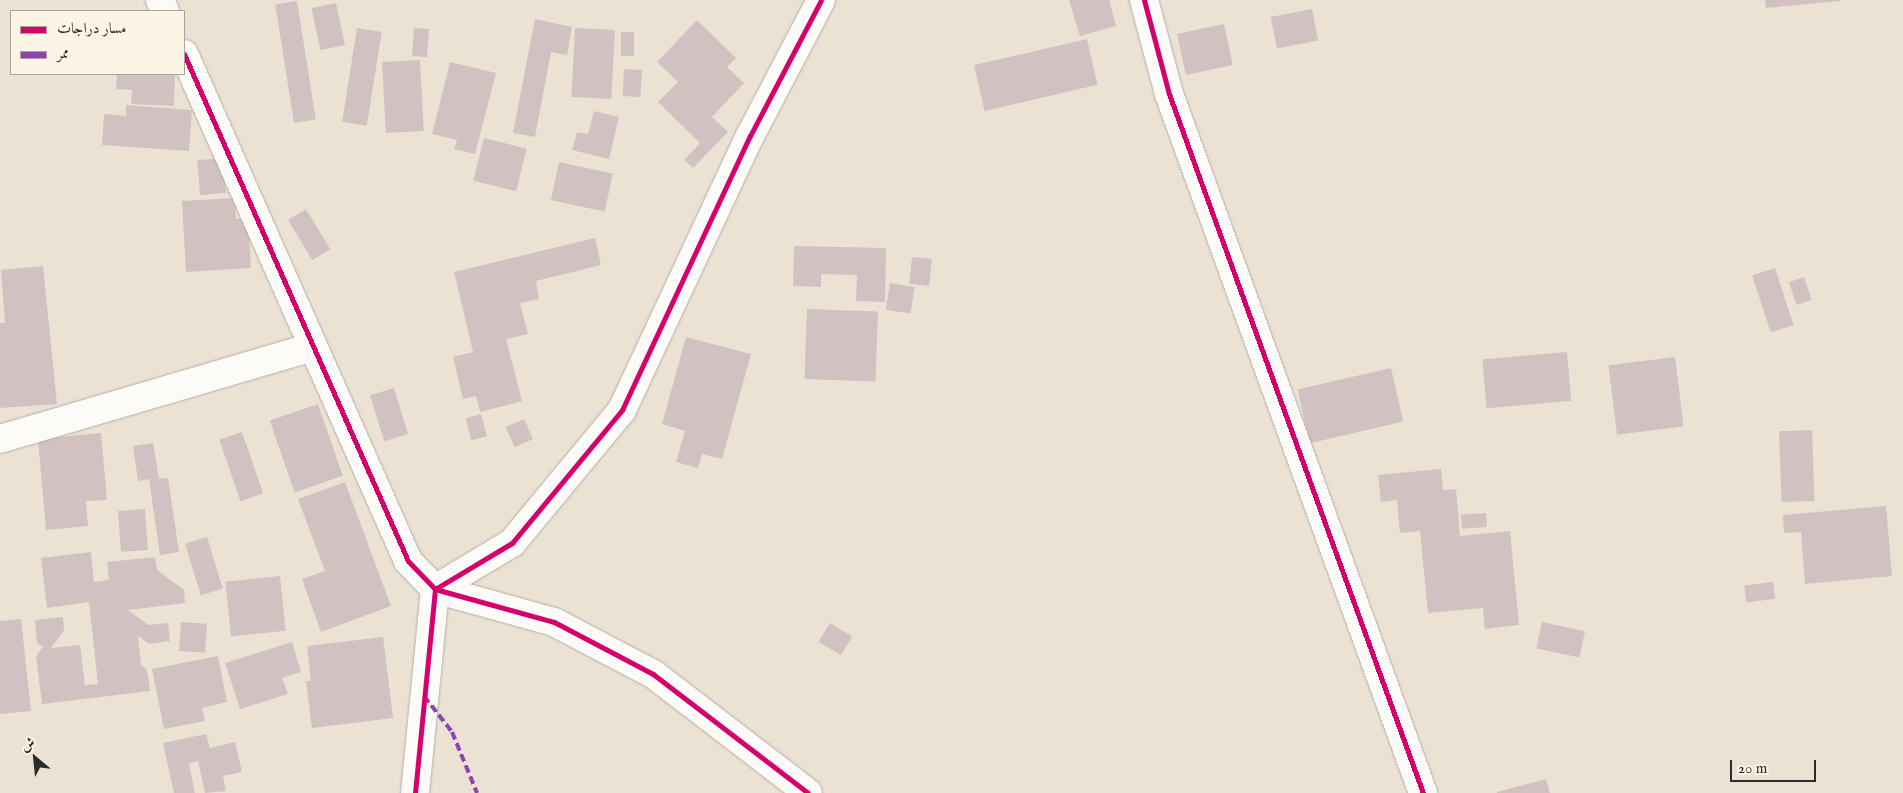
<!DOCTYPE html>
<meta charset="utf-8">
<style>
body{margin:0}
#map{position:relative;width:1903px;height:793px;overflow:hidden;background:#ebe2d3;font-family:"IM FELL English",Amiri,serif}
div>[style]{position:absolute}
.building>*{inset:0;background:#d1c2c1;transform-origin:0 0}
.roads{filter:drop-shadow(0 0 1px #b5afa6) drop-shadow(0 0 1px #b5afa6)}
.minor>*{height:28px;margin:-14px;padding:0 14px;transform-origin:14px;border-radius:14px;background:#fcfbf8}
.quiet>*{height:4px;margin-top:-2px;transform-origin:0;background:repeating-linear-gradient(90deg,#8e44ad 0 8px,transparent 0 12px)}
.cycleway>*{height:5px;margin:-2.5px;padding:0 2.5px;transform-origin:2.5px;border-radius:2.5px;background:#d6006c}
span{translate:-50% -50%;white-space:nowrap;text-align:center;line-height:1.15;-webkit-text-stroke:5px #fcf5e5;paint-order:stroke}
.legend{position:absolute;left:10px;top:10px;width:175px;height:65px;box-sizing:border-box;background:#fcf5e5;border:1px solid #a8a49b;margin:0;padding:6px 9px;list-style:none;font-size:15px;color:#2b2b2b}
.legend li{display:flex;align-items:center;gap:10px;height:25px}
.legend b{width:25px;border:1px solid #a8a49b}
.north{position:absolute;left:10px;top:733px;width:50px;height:50px;-webkit-text-stroke:4px #fcf5e5;paint-order:stroke;rotate:332deg;font-size:14px;font-weight:700;line-height:20px;text-align:center;color:#2b2b2b}
.north::after{content:'';display:block;margin:auto;width:18px;height:22px;background:#2b2b2b;clip-path:polygon(50% 0,100% 100%,50% 72%,0 100%)}
.scale{position:absolute;left:1730px;top:760px;width:86px;height:22px;box-sizing:border-box;border:2px solid #2b2b2b;border-top:0;padding-left:6px;font-size:15px;line-height:18px;white-space:nowrap;color:#2b2b2b;-webkit-text-stroke:4px #fcf5e5;paint-order:stroke}
</style>
<div id="map">
<div class="building">
<i style="clip-path:polygon(1069px 0,1109px 0,1116px 26px,1080px 36px)"></i>
<i style="clip-path:polygon(1765px 0,1840px 0,1840px 1px,1766px 8px)"></i>
<i style="left:297px;top:1px;width:120px;height:22px;rotate:81deg"></i>
<i style="left:336px;top:3px;width:43px;height:25px;rotate:78deg"></i>
<i style="left:1312px;top:9px;width:32px;height:42px;rotate:79deg"></i>
<i style="clip-path:polygon(535px 19px,572px 27px,567px 55px,551px 52px,535px 137px,513px 133px)"></i>
<i style="clip-path:polygon(697px 20px,736px 58px,727px 67px,744px 83px,712px 117px,728px 132px,693px 168px,684px 160px,700px 143px,658px 102px,678px 82px,657px 62px)"></i>
<i style="left:1224px;top:24px;width:42px;height:48px;rotate:78deg"></i>
<i style="left:357px;top:28px;width:25px;height:95px;rotate:9deg"></i>
<i style="left:414px;top:28px;width:15px;height:28px;rotate:4deg"></i>
<i style="left:575px;top:28px;width:40px;height:69px;rotate:3deg"></i>
<i style="left:621px;top:32px;width:13px;height:24px"></i>
<i style="left:1087px;top:39px;width:47px;height:116px;rotate:77deg"></i>
<i style="left:420px;top:60px;width:71px;height:38px;rotate:87deg"></i>
<i style="clip-path:polygon(450px 62px,496px 73px,475px 154px,454px 149px,457px 140px,432px 134px)"></i>
<i style="left:624px;top:69px;width:18px;height:27px;rotate:3deg"></i>
<i style="clip-path:polygon(117px 74px,175px 74px,174px 106px,131px 104px,132px 90px,116px 89px)"></i>
<i style="clip-path:polygon(126px 105px,192px 110px,189px 151px,102px 145px,104px 114px,126px 116px)"></i>
<i style="clip-path:polygon(594px 111px,619px 117px,609px 159px,572px 150px,577px 132px,588px 134px)"></i>
<i style="left:484px;top:138px;width:44px;height:44px;rotate:14deg"></i>
<i style="left:223px;top:158px;width:35px;height:26px;rotate:85deg"></i>
<i style="left:559px;top:162px;width:55px;height:39px;rotate:12deg"></i>
<i style="clip-path:polygon(235px 198px,236px 219px,248px 219px,251px 268px,186px 272px,182px 201px)"></i>
<i style="left:306px;top:209px;width:47px;height:21px;rotate:59deg"></i>
<i style="clip-path:polygon(595px 238px,601px 265px,536px 281px,539px 299px,520px 303px,528px 334px,506px 339px,522px 401px,480px 412px,476px 396px,463px 399px,453px 357px,473px 352px,454px 272px)"></i>
<i style="clip-path:polygon(794px 246px,886px 248px,885px 302px,856px 301px,857px 275px,821px 274px,821px 287px,793px 286px)"></i>
<i style="left:912px;top:257px;width:20px;height:27px;rotate:6deg"></i>
<i style="clip-path:polygon(43px 266px,57px 404px,0 408px,0 323px,5px 323px,1px 270px)"></i>
<i style="left:1775px;top:268px;width:60px;height:24px;rotate:72deg"></i>
<i style="left:1804px;top:277px;width:24px;height:16px;rotate:71deg"></i>
<i style="left:890px;top:283px;width:25px;height:27px;rotate:9deg"></i>
<i style="left:807px;top:309px;width:71px;height:70px;rotate:2deg"></i>
<i style="clip-path:polygon(686px 337px,751px 354px,722px 459px,702px 454px,698px 468px,676px 462px,685px 431px,662px 424px)"></i>
<i style="left:1567px;top:352px;width:49px;height:85px;rotate:85deg"></i>
<i style="left:1675px;top:357px;width:70px;height:67px;rotate:83deg"></i>
<i style="left:1391px;top:368px;width:55px;height:96px;rotate:77deg"></i>
<i style="left:394px;top:388px;width:48px;height:25px;rotate:73deg"></i>
<i style="left:318px;top:404px;width:76px;height:51px;rotate:71deg"></i>
<i style="left:481px;top:414px;width:23px;height:16px;rotate:75deg"></i>
<i style="left:524px;top:419px;width:22px;height:20px;rotate:66deg"></i>
<i style="left:1812px;top:430px;width:71px;height:33px;rotate:88deg"></i>
<i style="left:242px;top:432px;width:65px;height:24px;rotate:71deg"></i>
<i style="clip-path:polygon(101px 433px,107px 500px,86px 501px,88px 526px,46px 530px,38px 439px)"></i>
<i style="clip-path:polygon(153px 443px,159px 479px,168px 478px,179px 552px,160px 555px,149px 479px,138px 481px,133px 446px)"></i>
<i style="clip-path:polygon(1441px 469px,1443px 490px,1456px 489px,1460px 536px,1510px 531px,1519px 625px,1485px 629px,1483px 608px,1428px 613px,1420px 531px,1400px 533px,1397px 500px,1381px 502px,1378px 475px)"></i>
<i style="clip-path:polygon(345px 482px,391px 606px,321px 632px,302px 579px,325px 571px,298px 499px)"></i>
<i style="clip-path:polygon(1886px 506px,1892px 576px,1805px 584px,1801px 532px,1784px 533px,1783px 515px)"></i>
<i style="left:145px;top:509px;width:41px;height:27px;rotate:86deg"></i>
<i style="left:1486px;top:513px;width:14px;height:25px;rotate:86deg"></i>
<i style="left:207px;top:537px;width:54px;height:23px;rotate:73deg"></i>
<i style="clip-path:polygon(91px 552px,94px 582px,109px 580px,107px 562px,155px 557px,157px 570px,184px 590px,185px 603px,128px 610px,148px 625px,168px 623px,170px 641px,149px 644px,138px 636px,141px 665px,147px 670px,150px 691px,42px 704px,36px 656px,43px 647px,37px 643px,35px 620px,63px 617px,64px 630px,51px 648px,80px 645px,85px 685px,98px 684px,89px 602px,47px 608px,41px 558px)"></i>
<i style="left:280px;top:576px;width:55px;height:55px;rotate:84deg"></i>
<i style="left:1773px;top:582px;width:17px;height:29px;rotate:83deg"></i>
<i style="clip-path:polygon(21px 619px,31px 711px,0 714px,0 621px)"></i>
<i style="left:181px;top:622px;width:26px;height:29px;rotate:4deg"></i>
<i style="left:1542px;top:622px;width:44px;height:27px;rotate:12deg"></i>
<i style="left:830px;top:623px;width:26px;height:22px;rotate:31deg"></i>
<i style="clip-path:polygon(383px 637px,393px 718px,312px 728px,306px 681px,311px 681px,307px 646px)"></i>
<i style="clip-path:polygon(292px 642px,301px 672px,282px 678px,288px 694px,240px 709px,225px 663px)"></i>
<i style="clip-path:polygon(218px 656px,227px 702px,202px 708px,205px 721px,164px 729px,152px 669px)"></i>
<i style="clip-path:polygon(206px 734px,210px 748px,235px 742px,242px 772px,223px 776px,226px 791px,205px 793px,198px 761px,189px 764px,195px 793px,174px 793px,163px 743px)"></i>
<i style="clip-path:polygon(1546px 779px,1550px 793px,1497px 793px,1497px 792px)"></i>
</div>
<div class="roads">
<div class="minor">
<i style="left:160px;top:0;width:12px;rotate:66deg"></i>
<i style="left:1144px;top:0;width:97px;rotate:75.1deg"></i>
<i style="left:1169px;top:94px;width:744px;rotate:70.03deg"></i>
<i style="left:184px;top:54px;width:554px;rotate:66.16deg"></i>
<i style="left:408px;top:561px;width:39px;rotate:46deg"></i>
<i style="left:435px;top:589px;width:123px;rotate:15.5deg"></i>
<i style="left:554px;top:622px;width:112px;rotate:27.7deg"></i>
<i style="left:653px;top:674px;width:195px;rotate:37.5deg"></i>
<i style="left:0;top:439px;width:326px;rotate:-16.4deg"></i>
<i style="left:415px;top:793px;width:205px;rotate:-84.4deg"></i>
<i style="left:435px;top:589px;width:90px;rotate:-30.9deg"></i>
<i style="left:512px;top:543px;width:173px;rotate:-50.4deg"></i>
<i style="left:622px;top:410px;width:302px;rotate:-65deg"></i>
<i style="left:750px;top:136px;width:153px;rotate:-62.4deg"></i>
</div>
</div>
<div class="quiet">
<i style="left:424px;top:696px;width:46px;rotate:52.1deg"></i>
<i style="left:452px;top:732px;width:66px;rotate:67.7deg"></i>
</div>
<div class="cycleway">
<i style="left:1144px;top:0;width:97px;rotate:75.1deg"></i>
<i style="left:1169px;top:94px;width:744px;rotate:70.03deg"></i>
<i style="left:184px;top:54px;width:554px;rotate:66.16deg"></i>
<i style="left:408px;top:561px;width:39px;rotate:46deg"></i>
<i style="left:435px;top:589px;width:123px;rotate:15.5deg"></i>
<i style="left:554px;top:622px;width:112px;rotate:27.7deg"></i>
<i style="left:653px;top:674px;width:195px;rotate:37.5deg"></i>
<i style="left:415px;top:793px;width:205px;rotate:-84.4deg"></i>
<i style="left:435px;top:589px;width:90px;rotate:-30.9deg"></i>
<i style="left:512px;top:543px;width:173px;rotate:-50.4deg"></i>
<i style="left:622px;top:410px;width:302px;rotate:-65deg"></i>
<i style="left:750px;top:136px;width:153px;rotate:-62.4deg"></i>
</div>
<ul class="legend">
<li><b style="height:6px;background:#d6006c"></b>مسار دراجات</li>
<li><b style="height:6px;background:#8e44ad"></b>ممر</li>
</ul>
<div class="north">ش</div>
<div class="scale">20 m</div>
</div>
